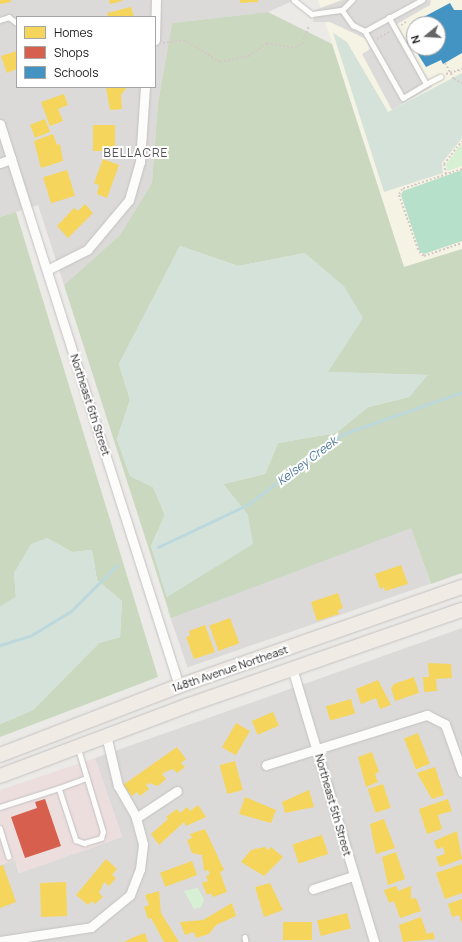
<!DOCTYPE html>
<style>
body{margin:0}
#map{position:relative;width:462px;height:942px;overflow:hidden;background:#eceae7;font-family:Manrope,sans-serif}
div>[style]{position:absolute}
.residential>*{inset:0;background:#dbdad8;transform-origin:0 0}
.commercial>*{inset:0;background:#eddede}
.education>*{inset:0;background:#f5f3e3}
.forest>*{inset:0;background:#c9d8be}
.wetland>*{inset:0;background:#d5e2d9}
.park>*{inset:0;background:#d7f0d4}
.pitch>*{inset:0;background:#b6e0ca}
.parking>*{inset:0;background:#dcdbda}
.homes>*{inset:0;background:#f6d55c;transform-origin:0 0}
.shops>*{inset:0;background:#d6604d}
.schools>*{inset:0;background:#4393c3}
.stream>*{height:3px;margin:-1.5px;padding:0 1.5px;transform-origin:1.5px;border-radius:1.5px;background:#bdd8dc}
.path>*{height:2px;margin-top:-1px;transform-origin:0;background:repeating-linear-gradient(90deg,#d5c8c7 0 2px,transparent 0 4px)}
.roads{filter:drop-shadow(0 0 1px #c3c2c1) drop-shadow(0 0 1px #c3c2c1)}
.service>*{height:4.5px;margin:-2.25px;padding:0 2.25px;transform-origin:2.25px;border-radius:2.25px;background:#fcfcfb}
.minor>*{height:9px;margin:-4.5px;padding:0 4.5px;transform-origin:4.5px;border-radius:4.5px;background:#fcfcfb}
.primary>*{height:14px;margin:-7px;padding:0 7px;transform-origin:7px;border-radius:7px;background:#f0ebe5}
span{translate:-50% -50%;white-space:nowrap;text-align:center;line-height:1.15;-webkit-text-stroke:4px #fff;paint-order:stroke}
.street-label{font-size:11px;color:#1e1e1e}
.neighbourhood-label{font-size:12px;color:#515151;letter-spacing:1px}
.water-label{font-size:12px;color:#4c7797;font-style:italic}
.legend{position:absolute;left:16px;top:16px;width:140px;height:72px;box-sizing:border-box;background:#fff;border:1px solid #a5a5a5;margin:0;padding:5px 7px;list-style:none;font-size:12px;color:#1e1e1e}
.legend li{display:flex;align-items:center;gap:8px;height:20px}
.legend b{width:20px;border:1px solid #a5a5a5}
.north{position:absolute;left:406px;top:16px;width:40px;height:40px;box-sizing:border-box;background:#fff;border:1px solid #a5a5a5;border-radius:50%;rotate:252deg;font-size:11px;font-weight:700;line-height:16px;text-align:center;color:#1e1e1e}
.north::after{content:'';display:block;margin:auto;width:14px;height:18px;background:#666564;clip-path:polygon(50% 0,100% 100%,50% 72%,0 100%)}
</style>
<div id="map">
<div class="residential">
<i style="clip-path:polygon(evenodd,0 0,295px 0,268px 12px,172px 23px,158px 103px,152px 183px,120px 235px,64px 285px,38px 205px,0 217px,0 0,17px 17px,155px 17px,155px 87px,17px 87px,17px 17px)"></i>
<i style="left:411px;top:527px;width:60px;height:257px;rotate:71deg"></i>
<i style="clip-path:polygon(462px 628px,462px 942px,0 942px,0 865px,15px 860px,19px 873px,122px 837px,95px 758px)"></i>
</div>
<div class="commercial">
<i style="clip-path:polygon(95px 758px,122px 837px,20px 873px,15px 860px,0 865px,0 790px)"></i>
</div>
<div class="education">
<i style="clip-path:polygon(evenodd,318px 0,462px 0,462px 249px,404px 267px,318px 0,414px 24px,438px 24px,438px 48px,414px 48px,414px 24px)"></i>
</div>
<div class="forest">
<i style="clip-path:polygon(evenodd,268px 12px,332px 44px,404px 267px,462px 249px,462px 573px,431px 584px,411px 528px,171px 618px,64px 285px,120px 235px,152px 183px,158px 103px,172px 23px,268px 12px,180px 246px,238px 266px,305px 253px,327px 372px,427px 375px,409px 397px,368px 407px,336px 433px,278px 443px,265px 474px,223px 484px,248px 515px,167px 597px,151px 546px,165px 515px,153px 487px,130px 476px,117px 439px,130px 400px,119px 364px,180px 246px)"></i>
<i style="clip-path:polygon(16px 212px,158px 677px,0 737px,0 724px,33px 710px,99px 643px,120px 637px,122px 601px,97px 580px,92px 550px,72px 552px,47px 538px,14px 573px,16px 597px,0 607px,0 217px)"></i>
</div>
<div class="wetland">
<i style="clip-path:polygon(333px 33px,347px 42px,388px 112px,462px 73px,462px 138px,442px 163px,443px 173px,384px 192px)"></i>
<i style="clip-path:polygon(180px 246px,238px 266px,305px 253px,344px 286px,363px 318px,328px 372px,428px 375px,409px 397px,368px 407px,336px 433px,278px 443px,265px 474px,223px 484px,248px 515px,253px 544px,167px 597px,151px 546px,165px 514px,153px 487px,130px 476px,117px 439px,130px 400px,119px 364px)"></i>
<i style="clip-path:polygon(47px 538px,72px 552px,92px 550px,97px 580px,122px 601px,120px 637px,99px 643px,33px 710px,0 724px,0 607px,16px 597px,14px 573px,31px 544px)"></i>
</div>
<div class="park">
<i style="clip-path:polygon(462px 143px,462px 166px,447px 171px,446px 164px)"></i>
<i style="clip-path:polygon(198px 888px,204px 900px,201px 907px,194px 909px,184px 891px)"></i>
</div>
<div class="pitch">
<i style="clip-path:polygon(462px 170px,462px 241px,424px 254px,420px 252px,401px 195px,403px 191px)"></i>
</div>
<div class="parking">
<i style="clip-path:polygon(342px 0,431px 0,430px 5px,397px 24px,432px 87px,392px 110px,362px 54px,370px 49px,366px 39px,330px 22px,313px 22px,315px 10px)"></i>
</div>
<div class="homes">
<i style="clip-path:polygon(0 0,11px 0,11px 2px,0 4px)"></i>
<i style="clip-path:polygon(109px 0,122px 0,122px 1px,110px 4px)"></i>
<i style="clip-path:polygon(240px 0,258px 0,258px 2px,240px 3px)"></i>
<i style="clip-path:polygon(131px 7px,134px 17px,108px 17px,107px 13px)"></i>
<i style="clip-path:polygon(17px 51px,17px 69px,7px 73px,1px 56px)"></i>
<i style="clip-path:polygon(106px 87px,127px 87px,121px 95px,122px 109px,110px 110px)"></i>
<i style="clip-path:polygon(64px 94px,68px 105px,58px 109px,63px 121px,50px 126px,41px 102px)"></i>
<i style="left:45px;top:119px;width:14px;height:16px;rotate:69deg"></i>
<i style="left:93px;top:125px;width:22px;height:26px"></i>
<i style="clip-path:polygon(53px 134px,57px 145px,60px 144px,63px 161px,41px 168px,34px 141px)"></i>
<i style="clip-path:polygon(103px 159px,119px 165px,107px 198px,97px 194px,99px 185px,94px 183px)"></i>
<i style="left:67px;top:170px;width:27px;height:25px;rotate:73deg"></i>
<i style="clip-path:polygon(85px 204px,93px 213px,68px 238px,57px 226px,74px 208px,78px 211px)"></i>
<i style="clip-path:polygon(401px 565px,408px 584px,385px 591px,384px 587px,380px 589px,375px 574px)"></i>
<i style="clip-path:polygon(338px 593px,343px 608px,338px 610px,339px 614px,317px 621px,311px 602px)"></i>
<i style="left:230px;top:618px;width:27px;height:22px;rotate:70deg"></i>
<i style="clip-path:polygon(205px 625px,215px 652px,194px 659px,186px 637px,190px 636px,189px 631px)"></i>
<i style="clip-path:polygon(428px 663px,451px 664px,452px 678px,436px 679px,437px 691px,424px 692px,423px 677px,429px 677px)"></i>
<i style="clip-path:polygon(414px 677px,419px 693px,395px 701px,391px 688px,394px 684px)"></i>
<i style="clip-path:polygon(378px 680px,391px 705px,380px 709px,376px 698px,361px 704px,356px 689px)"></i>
<i style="left:351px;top:699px;width:15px;height:26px;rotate:74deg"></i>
<i style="left:273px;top:712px;width:15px;height:23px;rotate:67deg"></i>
<i style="left:236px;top:723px;width:16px;height:28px;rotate:30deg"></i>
<i style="left:418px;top:733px;width:33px;height:15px;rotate:69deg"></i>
<i style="clip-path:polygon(177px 747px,186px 759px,181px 763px,185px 767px,177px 773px,173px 769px,167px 771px,162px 774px,166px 779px,158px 786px,149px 783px,146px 785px,149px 789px,140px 796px,137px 792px,132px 796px,123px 785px)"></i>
<i style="clip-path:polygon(372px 752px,379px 772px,375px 774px,378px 782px,366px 787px,358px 757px)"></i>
<i style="left:235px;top:761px;width:30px;height:16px;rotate:75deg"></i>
<i style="clip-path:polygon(435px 767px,444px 795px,432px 799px,417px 773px)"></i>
<i style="left:383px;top:784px;width:25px;height:16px;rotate:72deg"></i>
<i style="clip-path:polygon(309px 790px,314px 807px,285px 813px,282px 802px)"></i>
<i style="clip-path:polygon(245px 797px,276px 810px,271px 823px,239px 814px)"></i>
<i style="clip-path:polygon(448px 799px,452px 811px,438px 815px,442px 829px,427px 834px,419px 809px)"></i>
<i style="clip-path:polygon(198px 805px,206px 817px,186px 826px,184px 822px,159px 845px,151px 834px,168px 819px,166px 817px,177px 809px,180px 813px,187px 807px,190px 811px)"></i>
<i style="clip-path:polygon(384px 819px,395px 848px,376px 854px,370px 824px)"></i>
<i style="clip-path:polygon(205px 829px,224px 870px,220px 872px,227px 892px,213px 897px,211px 893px,207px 895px,202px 883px,208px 881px,206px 876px,210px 874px,208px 870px,204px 871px,202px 855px,192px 853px,187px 840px,192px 838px,190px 834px)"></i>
<i style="clip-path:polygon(457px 831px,462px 859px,440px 867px,436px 857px,445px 854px,443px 847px,437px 849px,434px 841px)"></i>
<i style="left:322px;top:835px;width:20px;height:31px;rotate:72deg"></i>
<i style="clip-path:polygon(265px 847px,268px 850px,271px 847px,283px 857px,264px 876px,241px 862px,251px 850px)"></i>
<i style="clip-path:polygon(396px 852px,405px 879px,388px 885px,382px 857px)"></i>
<i style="clip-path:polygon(106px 859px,117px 869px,112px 875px,116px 878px,109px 886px,104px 882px,99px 893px,103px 897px,95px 904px,92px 901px,88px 905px,76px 895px)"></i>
<i style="left:192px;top:861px;width:15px;height:34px;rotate:70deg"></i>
<i style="clip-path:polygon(462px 864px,462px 893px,445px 899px,436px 873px)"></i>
<i style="clip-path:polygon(3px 865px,16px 902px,0 908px,0 866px)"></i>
<i style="left:66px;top:882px;width:34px;height:26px;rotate:88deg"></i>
<i style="clip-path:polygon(270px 883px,283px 910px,264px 917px,255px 887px)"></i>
<i style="clip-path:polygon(396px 886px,398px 891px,411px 886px,411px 899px,416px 898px,421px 911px,400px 918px,394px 901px,389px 903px,384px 890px)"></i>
<i style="clip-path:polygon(159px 891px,161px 913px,179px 942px,164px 942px,151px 918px,148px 919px,144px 907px,149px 905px,145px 895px)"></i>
<i style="clip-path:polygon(462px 899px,462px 924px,459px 915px,452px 917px,448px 904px)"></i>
<i style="clip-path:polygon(232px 903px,236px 916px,216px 925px,209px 934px,196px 938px,194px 932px,185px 935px,180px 922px,203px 920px)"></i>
<i style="left:347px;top:913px;width:16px;height:31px;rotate:76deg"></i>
<i style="clip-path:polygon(421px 917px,427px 934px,433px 932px,435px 939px,403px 942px,399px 925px)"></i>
<i style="left:283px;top:922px;width:29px;height:18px"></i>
<i style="clip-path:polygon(145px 933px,148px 942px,124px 942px,134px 937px)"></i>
</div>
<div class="shops">
<i style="clip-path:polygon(45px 799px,61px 846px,25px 858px,11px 817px,37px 808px,35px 802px)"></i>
</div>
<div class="schools">
<i style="clip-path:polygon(450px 3px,454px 10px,462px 10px,462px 53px,443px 64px,441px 60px,426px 67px,414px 48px,438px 48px,438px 24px,420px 24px,418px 20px)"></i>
<i style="clip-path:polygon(414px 37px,414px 47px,410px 40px)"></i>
</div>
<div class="stream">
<i style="left:158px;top:547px;width:98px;rotate:-25.3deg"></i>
<i style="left:247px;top:505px;width:119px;rotate:-36.5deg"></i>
<i style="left:343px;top:434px;width:126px;rotate:-19.4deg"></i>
<i style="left:0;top:645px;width:31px;rotate:-17deg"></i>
<i style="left:30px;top:636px;width:48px;rotate:-31.4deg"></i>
<i style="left:71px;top:611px;width:65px;rotate:-45deg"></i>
</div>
<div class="path">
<i style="left:401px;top:25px;width:8px;rotate:-30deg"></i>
<i style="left:377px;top:39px;width:14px;rotate:-30deg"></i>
<i style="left:163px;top:43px;width:21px;rotate:-8deg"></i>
<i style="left:184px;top:40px;width:42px;rotate:31.4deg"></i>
<i style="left:220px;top:62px;width:30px;rotate:-12deg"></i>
<i style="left:249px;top:56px;width:22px;rotate:-36deg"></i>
<i style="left:267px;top:43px;width:28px;rotate:10deg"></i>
<i style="left:295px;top:48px;width:8px;rotate:-30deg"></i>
<i style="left:302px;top:44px;width:19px;rotate:-69deg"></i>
<i style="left:445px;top:63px;width:18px;rotate:61deg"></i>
<i style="left:454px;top:79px;width:9px;rotate:27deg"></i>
<i style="left:446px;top:74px;width:17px;rotate:-17deg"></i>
<i style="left:462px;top:169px;width:63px;rotate:161.6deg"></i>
<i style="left:402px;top:189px;width:7px;rotate:117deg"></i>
<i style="left:399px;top:195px;width:60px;rotate:70.7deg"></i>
<i style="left:419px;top:252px;width:6px;rotate:39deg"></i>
<i style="left:424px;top:256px;width:40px;rotate:-18.9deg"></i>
<i style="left:446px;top:174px;width:10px;rotate:-101deg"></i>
<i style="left:444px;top:164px;width:29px;rotate:-52deg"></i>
</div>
<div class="roads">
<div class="service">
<i style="left:294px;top:0;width:23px;rotate:38deg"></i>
<i style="left:312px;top:14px;width:30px;rotate:-8deg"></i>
<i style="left:342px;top:10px;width:19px;rotate:54deg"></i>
<i style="left:353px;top:25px;width:13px;rotate:27deg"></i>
<i style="left:365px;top:31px;width:77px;rotate:60.4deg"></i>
<i style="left:403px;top:98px;width:27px;rotate:-31deg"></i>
<i style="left:426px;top:84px;width:76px;rotate:-119.3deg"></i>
<i style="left:342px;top:10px;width:14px;rotate:-45deg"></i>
<i style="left:0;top:20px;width:9px;rotate:-18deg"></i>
<i style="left:9px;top:17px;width:10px;rotate:37deg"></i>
<i style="left:365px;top:31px;width:65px;rotate:-28.5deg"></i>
<i style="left:426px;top:84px;width:16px;rotate:-27deg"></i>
<i style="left:59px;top:788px;width:29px;rotate:-20deg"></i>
<i style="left:0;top:807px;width:62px;rotate:-17.9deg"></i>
<i style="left:59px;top:788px;width:55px;rotate:71.9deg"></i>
<i style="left:76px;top:840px;width:9px;rotate:21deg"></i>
<i style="left:84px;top:843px;width:18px;rotate:-16deg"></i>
<i style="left:101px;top:838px;width:6px;rotate:-72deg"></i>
<i style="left:103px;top:832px;width:87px;rotate:-106.8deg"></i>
<i style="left:0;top:828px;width:30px;rotate:73deg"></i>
<i style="left:245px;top:937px;width:5px;rotate:79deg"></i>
</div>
<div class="minor">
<i style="left:155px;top:40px;width:40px;rotate:-88.6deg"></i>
<i style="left:0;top:124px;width:590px;rotate:72.33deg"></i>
<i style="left:0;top:163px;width:12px;rotate:-20deg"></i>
<i style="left:47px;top:270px;width:45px;rotate:-26.6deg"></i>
<i style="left:87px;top:250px;width:65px;rotate:-50deg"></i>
<i style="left:129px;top:200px;width:40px;rotate:-74deg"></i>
<i style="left:140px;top:162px;width:75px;rotate:-86.2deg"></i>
<i style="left:292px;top:668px;width:286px;rotate:73.3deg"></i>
<i style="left:266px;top:765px;width:169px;rotate:-17.3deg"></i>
<i style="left:427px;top:715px;width:20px;rotate:27deg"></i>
<i style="left:445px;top:724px;width:51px;rotate:70.5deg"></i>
<i style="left:136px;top:818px;width:49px;rotate:-33.4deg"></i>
<i style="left:313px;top:889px;width:42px;rotate:-18deg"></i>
<i style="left:0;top:941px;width:92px;rotate:-8.7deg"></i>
<i style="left:91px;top:927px;width:50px;rotate:-39.4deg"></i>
<i style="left:130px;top:895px;width:28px;rotate:-69deg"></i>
<i style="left:140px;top:869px;width:25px;rotate:-83deg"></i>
<i style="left:143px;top:844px;width:30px;rotate:-105deg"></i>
<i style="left:135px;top:815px;width:34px;rotate:-120deg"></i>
<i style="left:118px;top:786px;width:52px;rotate:-103.2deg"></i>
</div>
<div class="primary">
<i style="left:0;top:755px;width:192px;rotate:-21.1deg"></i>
<i style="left:179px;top:686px;width:300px;rotate:-19.3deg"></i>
<i style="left:0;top:776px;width:199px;rotate:-20.6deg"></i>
<i style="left:186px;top:706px;width:292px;rotate:-19.2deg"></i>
</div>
</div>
<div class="street-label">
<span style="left:90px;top:405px;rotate:72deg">Northeast 6th Street</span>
<span style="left:230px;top:669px;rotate:-19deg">148th Avenue Northeast</span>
<span style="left:333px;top:805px;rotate:74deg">Northeast 5th Street</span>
</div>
<div class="neighbourhood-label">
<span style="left:136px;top:153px">BELLACRE</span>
</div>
<div class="water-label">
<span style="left:307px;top:461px;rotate:-37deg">Kelsey Creek</span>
</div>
<ul class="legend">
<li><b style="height:11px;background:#f6d55c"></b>Homes</li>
<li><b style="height:11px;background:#d6604d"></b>Shops</li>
<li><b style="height:11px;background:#4393c3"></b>Schools</li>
</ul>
<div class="north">N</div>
</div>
